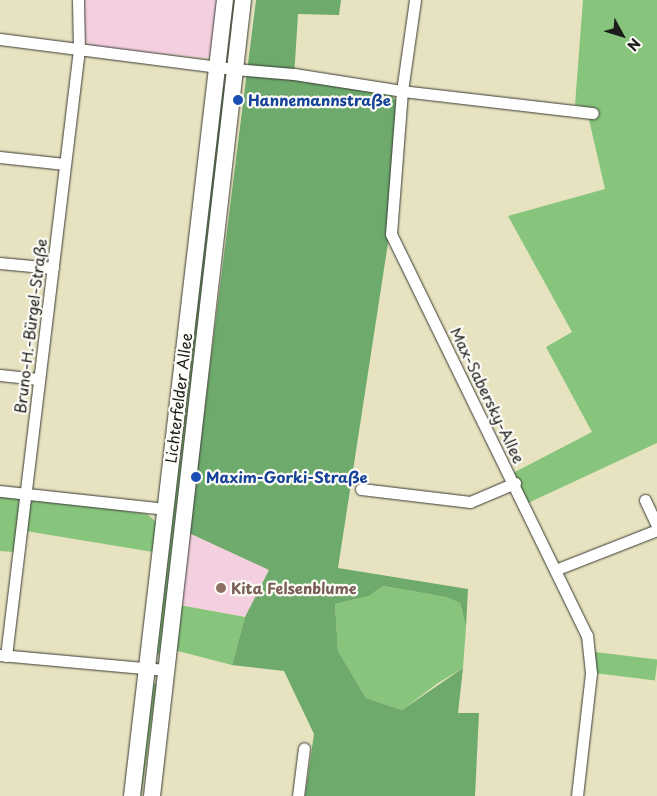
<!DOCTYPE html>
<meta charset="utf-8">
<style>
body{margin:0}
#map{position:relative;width:657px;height:796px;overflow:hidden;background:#e7e2bf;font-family:"Playpen Sans",sans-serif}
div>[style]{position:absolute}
.built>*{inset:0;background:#f3cfe0}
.green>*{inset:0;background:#87c57c;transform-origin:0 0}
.forest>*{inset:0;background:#6daa6c}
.roads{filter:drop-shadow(0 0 1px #3a3a34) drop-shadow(0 0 1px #3a3a34)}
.street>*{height:11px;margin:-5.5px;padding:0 5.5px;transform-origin:5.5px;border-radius:5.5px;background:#fff}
.secondary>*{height:16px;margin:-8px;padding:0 8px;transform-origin:8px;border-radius:8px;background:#fff}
.dots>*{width:14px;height:14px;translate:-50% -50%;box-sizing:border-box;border:2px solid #fdfcf7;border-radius:50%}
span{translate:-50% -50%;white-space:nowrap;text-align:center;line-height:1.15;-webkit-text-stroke:4.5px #fdfcf7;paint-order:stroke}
.transit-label{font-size:15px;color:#164399;font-weight:700}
.left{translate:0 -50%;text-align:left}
.street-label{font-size:15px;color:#1c1c1c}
.education-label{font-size:15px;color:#785e54;font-weight:700}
.north{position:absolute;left:597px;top:10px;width:50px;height:50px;-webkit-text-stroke:4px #fdfcf7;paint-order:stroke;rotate:129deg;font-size:14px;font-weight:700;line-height:20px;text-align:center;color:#1c1c1c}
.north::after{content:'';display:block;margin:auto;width:18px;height:22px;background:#1c1c1c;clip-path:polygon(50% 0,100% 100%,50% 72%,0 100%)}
</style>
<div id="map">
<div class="built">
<i style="clip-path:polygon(82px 0,221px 0,213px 53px,209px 57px,204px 58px,91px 46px,84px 40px)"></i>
<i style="clip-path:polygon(189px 533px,269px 570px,245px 617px,180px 605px)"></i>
</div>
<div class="green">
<i style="clip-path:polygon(583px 0,657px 0,657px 443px,528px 503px,513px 473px,592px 432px,546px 347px,572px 332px,508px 216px,605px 189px,586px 107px,575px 105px)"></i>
<i style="clip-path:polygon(222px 87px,225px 87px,164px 647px,158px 655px,156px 655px)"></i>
<i style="clip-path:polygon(0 494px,16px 496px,20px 500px,14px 552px,0 551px)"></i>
<i style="clip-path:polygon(36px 498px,147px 514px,156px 522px,153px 552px,26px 531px,29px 504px)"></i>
<i style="clip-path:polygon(383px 586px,446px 597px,460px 603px,466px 627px,463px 668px,438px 683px,402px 710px,366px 698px,338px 651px,335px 604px,369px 596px)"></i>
<i style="clip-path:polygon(179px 605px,245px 617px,232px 665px,174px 650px)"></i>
<i style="left:595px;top:652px;width:63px;height:21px;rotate:7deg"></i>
<i style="left:150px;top:683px;width:7px;height:114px;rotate:8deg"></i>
</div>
<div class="forest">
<i style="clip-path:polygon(256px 0,341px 0,339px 15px,298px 14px,294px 78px,390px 93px,397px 102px,388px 243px,338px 568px,468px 589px,466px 627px,460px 603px,446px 597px,383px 586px,369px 596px,335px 604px,338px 651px,366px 698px,402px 710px,463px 668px,458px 713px,479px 713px,475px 796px,305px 796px,314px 734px,284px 671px,232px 665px,245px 617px,269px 570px,189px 533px)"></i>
</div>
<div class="roads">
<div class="street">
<i style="left:415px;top:0;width:92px;rotate:98.1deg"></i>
<i style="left:402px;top:91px;width:143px;rotate:94.4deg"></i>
<i style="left:391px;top:234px;width:446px;rotate:64deg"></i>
<i style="left:587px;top:635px;width:38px;rotate:84deg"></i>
<i style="left:591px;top:673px;width:124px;rotate:96.5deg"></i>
<i style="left:0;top:39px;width:236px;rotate:7.3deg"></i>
<i style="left:234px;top:69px;width:60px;rotate:4.8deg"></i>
<i style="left:294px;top:74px;width:109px;rotate:8.9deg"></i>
<i style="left:402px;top:91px;width:192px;rotate:6.6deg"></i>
<i style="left:0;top:157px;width:65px;rotate:6.1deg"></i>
<i style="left:0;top:263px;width:53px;rotate:5.4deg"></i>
<i style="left:0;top:375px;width:38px;rotate:6deg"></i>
<i style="left:361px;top:489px;width:110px;rotate:6.8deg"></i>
<i style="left:470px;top:502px;width:49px;rotate:-22.9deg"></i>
<i style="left:0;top:491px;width:166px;rotate:6.2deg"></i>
<i style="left:645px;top:500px;width:29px;rotate:65deg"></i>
<i style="left:555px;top:570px;width:110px;rotate:-21.4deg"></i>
<i style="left:0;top:655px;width:166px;rotate:5.2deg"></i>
<i style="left:6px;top:656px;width:611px;rotate:-83.14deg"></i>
<i style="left:79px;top:49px;width:49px;rotate:-91.2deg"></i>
<i style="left:298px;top:796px;width:48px;rotate:-82.9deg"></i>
</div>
<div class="secondary">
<i style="left:132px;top:796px;width:801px;rotate:-83.34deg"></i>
<i style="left:152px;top:796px;width:801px;rotate:-83.48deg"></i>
</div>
</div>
<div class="dots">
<i style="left:238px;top:100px;background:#1a4fb4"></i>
<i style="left:196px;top:477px;background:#1a4fb4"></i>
<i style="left:221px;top:588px;background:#8d6e63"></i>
</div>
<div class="transit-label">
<span class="left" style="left:248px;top:100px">Hannemannstraße</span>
<span class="left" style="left:206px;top:477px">Maxim-Gorki-Straße</span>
</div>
<div class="street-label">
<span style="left:30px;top:326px;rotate:-83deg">Bruno-H.-Bürgel-Straße</span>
<span style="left:488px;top:395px;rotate:64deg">Max-Sabersky-Allee</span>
<span style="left:178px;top:398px;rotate:-83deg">Lichterfelder Allee</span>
</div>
<div class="education-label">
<span class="left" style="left:231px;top:588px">Kita Felsenblume</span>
</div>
<div class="north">N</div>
</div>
